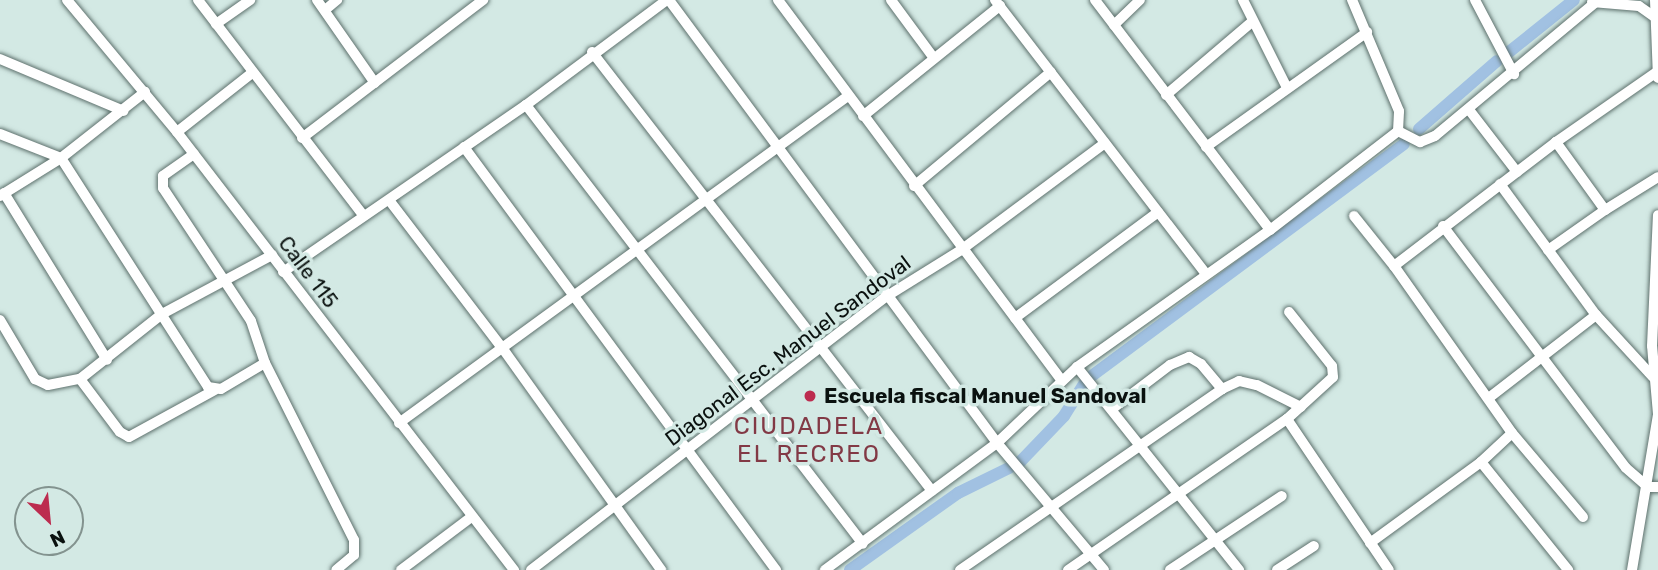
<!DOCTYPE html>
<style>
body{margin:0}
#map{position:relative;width:1658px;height:570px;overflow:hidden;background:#d3e9e4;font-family:Rubik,sans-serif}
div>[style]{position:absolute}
.canal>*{height:12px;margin:-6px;padding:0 6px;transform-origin:6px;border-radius:6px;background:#a1c1e2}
.roads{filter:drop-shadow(0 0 2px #5e716d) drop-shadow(0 0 2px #5e716d)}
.minor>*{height:10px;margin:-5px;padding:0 5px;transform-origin:5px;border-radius:5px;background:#fff}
.dots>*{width:19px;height:19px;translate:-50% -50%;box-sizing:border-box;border:4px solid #d3e9e4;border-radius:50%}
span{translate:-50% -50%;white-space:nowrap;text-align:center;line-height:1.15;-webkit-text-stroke:7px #d3e9e4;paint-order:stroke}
.street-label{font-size:21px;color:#0a110f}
.poi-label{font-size:21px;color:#0a110f;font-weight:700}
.left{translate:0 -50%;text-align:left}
.quarter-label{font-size:24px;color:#823945;letter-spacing:2px}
.north{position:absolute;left:14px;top:486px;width:70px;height:70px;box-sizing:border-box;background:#d3e9e4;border:2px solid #83938f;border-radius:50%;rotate:154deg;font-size:19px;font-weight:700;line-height:28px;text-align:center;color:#0a110f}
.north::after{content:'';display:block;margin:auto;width:24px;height:32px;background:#bc2c4f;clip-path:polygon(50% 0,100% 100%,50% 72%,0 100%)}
</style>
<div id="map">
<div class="canal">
<i style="left:1509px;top:52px;width:83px;rotate:-38.7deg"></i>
<i style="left:1419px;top:129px;width:103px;rotate:-41.1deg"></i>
<i style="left:1093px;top:375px;width:387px;rotate:-36.6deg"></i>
<i style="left:1019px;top:463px;width:65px;rotate:-46.2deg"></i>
<i style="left:1064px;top:416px;width:40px;rotate:-58deg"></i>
<i style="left:850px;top:570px;width:133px;rotate:-35.5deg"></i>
<i style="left:958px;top:493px;width:57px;rotate:-26.1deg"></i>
</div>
<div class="roads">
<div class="minor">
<i style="left:67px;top:0;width:172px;rotate:50.2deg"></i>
<i style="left:177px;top:132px;width:553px;rotate:52.43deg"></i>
<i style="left:198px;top:0;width:272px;rotate:52.5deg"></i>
<i style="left:317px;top:0;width:101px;rotate:55.1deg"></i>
<i style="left:669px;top:0;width:551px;rotate:53.48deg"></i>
<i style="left:997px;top:443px;width:214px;rotate:143.6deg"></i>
<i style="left:778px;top:0;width:475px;rotate:53.3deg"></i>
<i style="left:891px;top:0;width:71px;rotate:53.6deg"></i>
<i style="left:995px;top:0;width:346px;rotate:52.4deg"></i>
<i style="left:1095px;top:0;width:289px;rotate:52.7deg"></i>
<i style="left:1243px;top:0;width:98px;rotate:63.4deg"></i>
<i style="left:1475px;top:0;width:84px;rotate:62.2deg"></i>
<i style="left:1655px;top:0;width:78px;rotate:87.8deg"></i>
<i style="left:1592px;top:2px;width:47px;rotate:4.9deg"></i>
<i style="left:1639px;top:6px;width:21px;rotate:35deg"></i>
<i style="left:325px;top:10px;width:16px;rotate:-40deg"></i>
<i style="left:216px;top:24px;width:42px;rotate:-35.2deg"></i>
<i style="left:1114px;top:25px;width:36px;rotate:-44deg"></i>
<i style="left:592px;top:52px;width:555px;rotate:52.24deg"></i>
<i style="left:0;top:59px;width:134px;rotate:22.8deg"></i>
<i style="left:1166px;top:95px;width:114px;rotate:-40.4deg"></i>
<i style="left:526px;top:105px;width:553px;rotate:52.49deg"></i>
<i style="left:1470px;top:111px;width:77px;rotate:52.4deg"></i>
<i style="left:863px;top:116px;width:176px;rotate:-38.8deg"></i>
<i style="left:1398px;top:131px;width:25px;rotate:27deg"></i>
<i style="left:1420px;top:142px;width:16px;rotate:-22deg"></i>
<i style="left:1435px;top:136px;width:212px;rotate:-39.8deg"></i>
<i style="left:177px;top:132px;width:95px;rotate:-38.2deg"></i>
<i style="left:0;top:134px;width:66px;rotate:21.5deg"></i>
<i style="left:61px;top:158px;width:272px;rotate:57.3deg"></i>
<i style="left:208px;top:387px;width:13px;rotate:9deg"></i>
<i style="left:221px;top:389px;width:51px;rotate:-30.6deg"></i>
<i style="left:302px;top:138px;width:228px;rotate:-37.3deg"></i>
<i style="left:464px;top:147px;width:526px;rotate:53.59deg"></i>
<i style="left:1206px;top:147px;width:198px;rotate:-35.5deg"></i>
<i style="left:194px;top:154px;width:38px;rotate:145deg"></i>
<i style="left:163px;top:176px;width:12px;rotate:90deg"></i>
<i style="left:163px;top:188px;width:159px;rotate:56.5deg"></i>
<i style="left:251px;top:321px;width:44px;rotate:71.6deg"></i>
<i style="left:265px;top:363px;width:198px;rotate:63.3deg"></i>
<i style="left:354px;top:540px;width:15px;rotate:90deg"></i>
<i style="left:354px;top:555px;width:23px;rotate:140deg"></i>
<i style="left:1500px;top:184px;width:162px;rotate:53.8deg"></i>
<i style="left:1596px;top:315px;width:84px;rotate:47.4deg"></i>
<i style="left:914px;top:186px;width:178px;rotate:-39.8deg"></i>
<i style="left:4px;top:193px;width:196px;rotate:58.3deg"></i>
<i style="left:0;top:196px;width:72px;rotate:-31.9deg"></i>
<i style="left:61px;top:158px;width:107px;rotate:-38.2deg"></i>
<i style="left:389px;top:200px;width:188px;rotate:52.6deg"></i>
<i style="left:503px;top:349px;width:272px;rotate:54.4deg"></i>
<i style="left:1605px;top:210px;width:62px;rotate:-31.9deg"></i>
<i style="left:1354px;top:216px;width:64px;rotate:51.3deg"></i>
<i style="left:1443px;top:226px;width:303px;rotate:52.9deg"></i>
<i style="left:1626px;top:468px;width:29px;rotate:41deg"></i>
<i style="left:1648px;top:487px;width:10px"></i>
<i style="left:1548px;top:250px;width:70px;rotate:-35.1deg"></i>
<i style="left:1605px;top:210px;width:84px;rotate:-125.8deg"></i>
<i style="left:283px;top:272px;width:295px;rotate:-34.5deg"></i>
<i style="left:526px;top:105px;width:176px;rotate:-36.7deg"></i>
<i style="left:1015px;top:318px;width:178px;rotate:-36.5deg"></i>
<i style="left:0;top:320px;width:69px;rotate:59.3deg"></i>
<i style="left:35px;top:379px;width:14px;rotate:25deg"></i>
<i style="left:48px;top:385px;width:33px;rotate:-11deg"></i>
<i style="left:80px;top:379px;width:105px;rotate:-38.4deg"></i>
<i style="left:162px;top:314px;width:125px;rotate:-28.2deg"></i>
<i style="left:1077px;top:367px;width:260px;rotate:51.4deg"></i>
<i style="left:80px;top:379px;width:66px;rotate:53deg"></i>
<i style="left:120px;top:432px;width:10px;rotate:29deg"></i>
<i style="left:129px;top:437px;width:98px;rotate:-28.7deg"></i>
<i style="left:1490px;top:397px;width:134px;rotate:-37.7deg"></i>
<i style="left:1112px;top:409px;width:73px;rotate:-37.2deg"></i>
<i style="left:1170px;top:365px;width:21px;rotate:-23deg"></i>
<i style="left:1189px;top:357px;width:14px;rotate:30deg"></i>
<i style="left:1201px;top:364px;width:33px;rotate:50deg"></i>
<i style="left:1287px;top:419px;width:182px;rotate:56deg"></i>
<i style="left:399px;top:423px;width:555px;rotate:-36.07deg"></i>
<i style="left:1481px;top:462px;width:139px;rotate:51.1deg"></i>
<i style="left:1583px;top:517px;width:110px;rotate:-130.2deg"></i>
<i style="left:1512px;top:433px;width:204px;rotate:-125.2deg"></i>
<i style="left:1394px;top:266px;width:204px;rotate:-37.4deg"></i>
<i style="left:1556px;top:142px;width:124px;rotate:-34.8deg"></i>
<i style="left:1370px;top:543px;width:137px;rotate:-36.1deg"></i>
<i style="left:1481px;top:462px;width:42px;rotate:-43.1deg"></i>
<i style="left:401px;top:570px;width:86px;rotate:-37deg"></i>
<i style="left:531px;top:570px;width:449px;rotate:-37.6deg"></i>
<i style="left:887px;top:296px;width:87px;rotate:-31.9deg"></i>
<i style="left:961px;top:250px;width:179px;rotate:-36.6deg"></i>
<i style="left:960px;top:570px;width:318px;rotate:-34.6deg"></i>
<i style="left:1222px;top:389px;width:19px;rotate:-25deg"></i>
<i style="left:1239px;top:381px;width:18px;rotate:13deg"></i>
<i style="left:1257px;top:385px;width:49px;rotate:26.6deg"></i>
<i style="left:1068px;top:570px;width:266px;rotate:-34.6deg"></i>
<i style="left:1287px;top:419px;width:62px;rotate:-42.4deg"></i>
<i style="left:1333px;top:377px;width:11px;rotate:-95deg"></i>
<i style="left:1332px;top:366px;width:69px;rotate:-128.5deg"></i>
<i style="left:1104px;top:570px;width:166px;rotate:-130.1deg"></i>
<i style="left:997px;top:443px;width:110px;rotate:-43.5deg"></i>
<i style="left:1077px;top:367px;width:237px;rotate:-35.4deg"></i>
<i style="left:1270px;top:230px;width:162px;rotate:-37.7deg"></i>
<i style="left:1398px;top:131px;width:20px;rotate:-87deg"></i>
<i style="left:1399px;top:111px;width:121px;rotate:-112.9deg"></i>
<i style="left:1170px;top:570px;width:134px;rotate:-33.5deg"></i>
<i style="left:1277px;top:570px;width:44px;rotate:-33deg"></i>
<i style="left:1632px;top:570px;width:158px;rotate:-80.5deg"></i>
<i style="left:1658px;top:414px;width:68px;rotate:-95deg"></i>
<i style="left:1652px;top:346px;width:131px;rotate:-87.4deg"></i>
</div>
</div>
<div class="dots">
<i style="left:810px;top:396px;background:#bc2c4f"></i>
</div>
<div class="street-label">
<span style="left:308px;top:272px;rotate:53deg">Calle 115</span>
<span style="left:788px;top:351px;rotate:-37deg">Diagonal Esc. Manuel Sandoval</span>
</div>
<div class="poi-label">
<span class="left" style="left:824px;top:396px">Escuela fiscal Manuel Sandoval</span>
</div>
<div class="quarter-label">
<span style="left:809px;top:441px">CIUDADELA<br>EL RECREO</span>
</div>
<div class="north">N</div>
</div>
